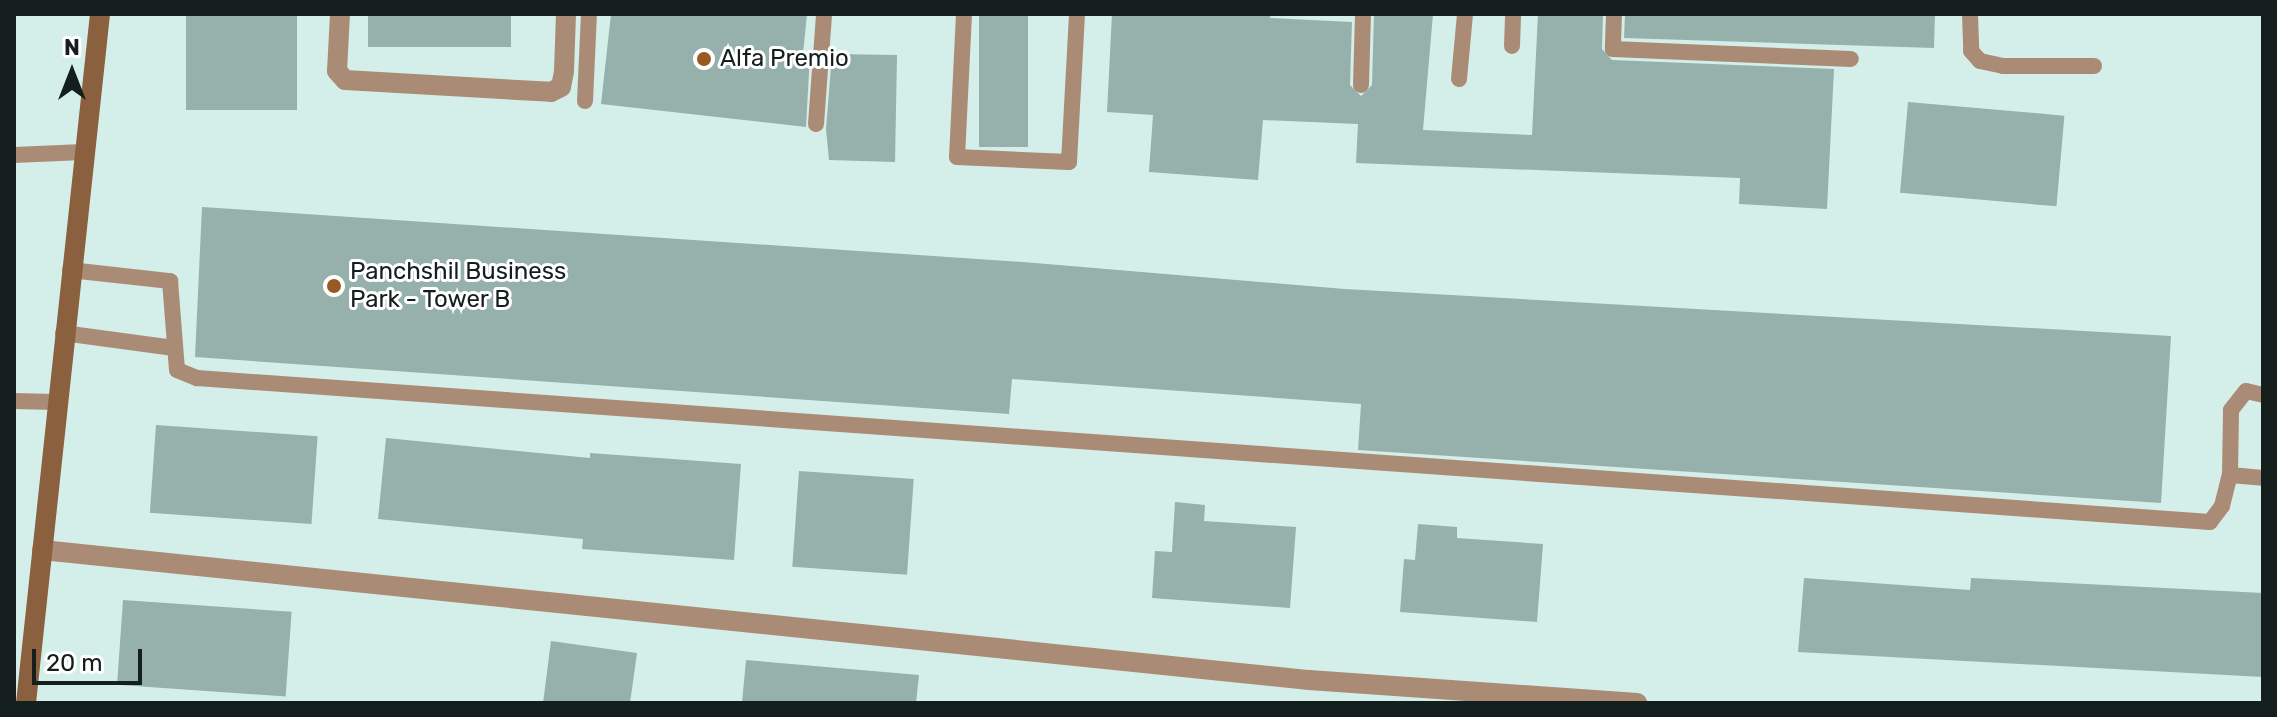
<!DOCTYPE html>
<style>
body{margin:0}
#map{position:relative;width:2277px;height:717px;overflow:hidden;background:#d4efea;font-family:Rubik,sans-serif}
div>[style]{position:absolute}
.building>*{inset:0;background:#96b0ab;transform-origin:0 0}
.lane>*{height:16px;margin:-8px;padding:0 8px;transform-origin:8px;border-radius:8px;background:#aa8c76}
.street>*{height:20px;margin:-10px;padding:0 10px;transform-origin:10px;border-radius:10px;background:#aa8c76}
.secondary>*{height:20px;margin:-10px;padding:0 10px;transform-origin:10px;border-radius:10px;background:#8a603e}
.dots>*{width:22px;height:22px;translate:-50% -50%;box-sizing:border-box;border:4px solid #fff;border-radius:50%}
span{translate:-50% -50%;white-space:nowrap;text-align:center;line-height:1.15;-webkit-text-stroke:6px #fff;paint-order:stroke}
.poi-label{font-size:24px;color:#141e1c}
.left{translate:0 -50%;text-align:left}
.frame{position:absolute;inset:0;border:16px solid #141e1c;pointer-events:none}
.north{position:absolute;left:32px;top:32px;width:80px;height:80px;-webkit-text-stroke:6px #fff;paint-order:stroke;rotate:0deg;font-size:22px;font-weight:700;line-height:32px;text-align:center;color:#141e1c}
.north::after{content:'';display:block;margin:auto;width:28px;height:36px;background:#141e1c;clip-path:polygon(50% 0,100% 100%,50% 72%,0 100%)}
.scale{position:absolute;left:32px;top:649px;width:110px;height:36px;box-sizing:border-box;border:4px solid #141e1c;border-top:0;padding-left:10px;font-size:24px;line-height:28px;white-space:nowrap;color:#141e1c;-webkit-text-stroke:6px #fff;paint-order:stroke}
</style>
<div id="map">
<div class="building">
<i style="left:186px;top:14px;width:111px;height:96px"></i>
<i style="left:368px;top:14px;width:143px;height:33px"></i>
<i style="clip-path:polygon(611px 14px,807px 14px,803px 54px,810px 54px,806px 127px,601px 104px)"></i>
<i style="left:979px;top:14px;width:49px;height:133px"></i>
<i style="clip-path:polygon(1112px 14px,1271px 14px,1270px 18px,1352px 22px,1350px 85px,1361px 96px,1372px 85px,1374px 14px,1433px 14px,1423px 130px,1532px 135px,1538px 14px,1603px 14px,1602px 49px,1612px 60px,1834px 69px,1827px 209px,1739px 204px,1740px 178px,1356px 163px,1358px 124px,1263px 120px,1258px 180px,1149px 172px,1153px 115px,1107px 112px)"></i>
<i style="clip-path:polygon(1625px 14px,1935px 14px,1934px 48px,1624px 38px)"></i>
<i style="clip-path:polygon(832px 54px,897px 55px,895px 162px,829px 160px,826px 129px)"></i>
<i style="left:1908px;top:102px;width:157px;height:91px;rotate:5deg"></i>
<i style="clip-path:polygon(202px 207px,1023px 262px,1345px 289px,2171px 336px,2161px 503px,1358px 450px,1361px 404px,1012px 379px,1009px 414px,195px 357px)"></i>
<i style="left:156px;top:425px;width:162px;height:88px;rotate:4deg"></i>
<i style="clip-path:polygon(386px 438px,590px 458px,590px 453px,741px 464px,734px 560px,582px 549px,583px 539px,378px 519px)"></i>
<i style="left:799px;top:471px;width:115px;height:96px;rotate:4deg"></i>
<i style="clip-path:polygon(1175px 502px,1205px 505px,1204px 521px,1296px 527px,1290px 608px,1152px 598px,1155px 551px,1172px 552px)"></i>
<i style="clip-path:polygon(1418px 524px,1457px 527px,1457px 538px,1543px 544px,1537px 622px,1400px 612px,1404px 559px,1415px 560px)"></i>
<i style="clip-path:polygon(1804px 578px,1970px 590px,1971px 578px,2263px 593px,2263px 677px,1798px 652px)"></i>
<i style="left:123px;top:600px;width:169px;height:85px;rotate:4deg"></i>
<i style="clip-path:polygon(551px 641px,637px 653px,630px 703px,543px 703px)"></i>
<i style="clip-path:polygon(746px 660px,919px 675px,916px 703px,742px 703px)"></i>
</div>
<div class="lane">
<i style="left:964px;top:14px;width:143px;rotate:92.8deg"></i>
<i style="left:957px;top:157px;width:112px;rotate:2.6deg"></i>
<i style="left:1069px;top:162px;width:148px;rotate:-86.9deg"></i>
<i style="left:1614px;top:14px;width:35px;rotate:92deg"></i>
<i style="left:1613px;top:49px;width:238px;rotate:2.4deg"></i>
<i style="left:1970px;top:14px;width:37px;rotate:88deg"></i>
<i style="left:1971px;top:51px;width:13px;rotate:48deg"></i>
<i style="left:1980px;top:61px;width:24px;rotate:12deg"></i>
<i style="left:2003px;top:66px;width:91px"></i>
<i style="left:1512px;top:46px;width:32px;rotate:-88deg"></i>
<i style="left:1459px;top:79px;width:65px;rotate:-84.7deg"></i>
<i style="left:1361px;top:85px;width:71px;rotate:-88.4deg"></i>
<i style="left:585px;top:101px;width:87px;rotate:-87.4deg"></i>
<i style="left:816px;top:124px;width:110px;rotate:-85.8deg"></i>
<i style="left:14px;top:155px;width:69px;rotate:-2.5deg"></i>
<i style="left:70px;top:270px;width:101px;rotate:6.3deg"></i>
<i style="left:170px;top:281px;width:89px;rotate:85.5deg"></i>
<i style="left:177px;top:370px;width:22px;rotate:22deg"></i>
<i style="left:197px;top:378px;width:2018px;rotate:4.09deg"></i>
<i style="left:2210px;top:522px;width:20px;rotate:-53deg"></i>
<i style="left:2222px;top:506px;width:32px;rotate:-76deg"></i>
<i style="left:2230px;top:475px;width:65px;rotate:-89.1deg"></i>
<i style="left:2231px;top:410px;width:24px;rotate:-52deg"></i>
<i style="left:2246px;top:391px;width:17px;rotate:13deg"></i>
<i style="left:63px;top:333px;width:112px;rotate:7.7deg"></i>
<i style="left:14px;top:401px;width:41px;rotate:1.4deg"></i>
<i style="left:2230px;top:475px;width:33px;rotate:5deg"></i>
</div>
<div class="street">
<i style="left:340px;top:14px;width:57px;rotate:93deg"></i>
<i style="left:337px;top:71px;width:12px;rotate:48deg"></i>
<i style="left:345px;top:80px;width:206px;rotate:3.3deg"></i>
<i style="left:551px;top:92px;width:11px;rotate:-27deg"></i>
<i style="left:561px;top:87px;width:16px;rotate:-79deg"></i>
<i style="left:564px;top:71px;width:57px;rotate:-88deg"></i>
<i style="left:42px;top:550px;width:1274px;rotate:5.86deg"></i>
<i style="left:1309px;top:680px;width:329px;rotate:4deg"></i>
</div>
<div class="secondary">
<i style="left:26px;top:703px;width:693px;rotate:-83.87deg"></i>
</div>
<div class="dots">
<i style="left:704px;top:59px;background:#985a20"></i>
<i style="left:334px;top:286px;background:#985a20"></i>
</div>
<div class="poi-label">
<span class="left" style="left:720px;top:59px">Alfa Premio</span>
<span class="left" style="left:350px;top:286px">Panchshil Business<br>Park - Tower B</span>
</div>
<div class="frame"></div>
<div class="north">N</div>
<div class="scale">20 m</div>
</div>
